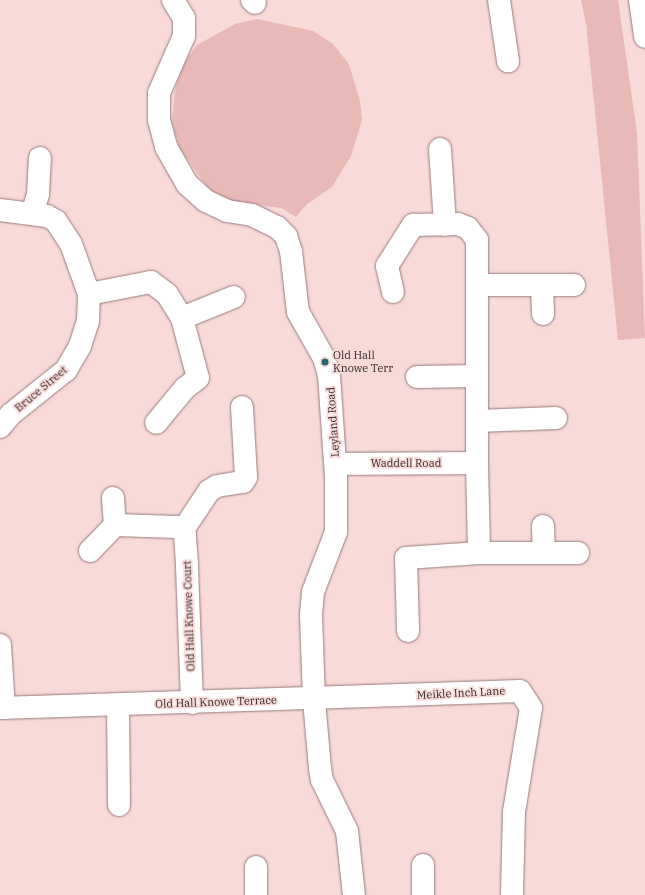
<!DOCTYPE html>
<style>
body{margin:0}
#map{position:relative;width:645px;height:895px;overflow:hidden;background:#f8dad8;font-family:"IBM Plex Serif",serif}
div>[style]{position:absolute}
.green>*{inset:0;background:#e8b9b7}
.roads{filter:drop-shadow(0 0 1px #967b7a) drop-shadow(0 0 1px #967b7a)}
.minor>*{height:22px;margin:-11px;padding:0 11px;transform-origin:11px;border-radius:11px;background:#fff}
.major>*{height:22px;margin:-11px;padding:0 11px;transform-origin:11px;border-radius:11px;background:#fff}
.dots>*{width:11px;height:11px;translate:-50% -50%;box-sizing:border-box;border:2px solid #f8dad8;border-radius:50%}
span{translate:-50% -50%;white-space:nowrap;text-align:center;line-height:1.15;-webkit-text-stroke:3.5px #f8dad8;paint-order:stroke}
.poi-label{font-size:11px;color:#342828}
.left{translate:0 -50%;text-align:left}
.street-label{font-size:11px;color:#342828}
</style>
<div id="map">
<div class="green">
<i style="clip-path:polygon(581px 0,618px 0,637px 133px,645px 338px,618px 340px,586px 23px)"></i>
<i style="clip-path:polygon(258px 19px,313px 31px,332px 43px,349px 64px,360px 101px,362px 120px,351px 156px,332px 187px,307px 204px,296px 217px,281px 208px,234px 202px,210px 191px,180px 149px,172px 123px,175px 90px,182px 66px,197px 45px,235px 24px)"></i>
</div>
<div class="roads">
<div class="minor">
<i style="left:173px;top:0;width:21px;rotate:59deg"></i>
<i style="left:184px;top:18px;width:18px;rotate:90deg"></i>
<i style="left:184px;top:36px;width:62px;rotate:113.7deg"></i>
<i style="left:159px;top:93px;width:27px;rotate:90deg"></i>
<i style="left:159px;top:120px;width:28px;rotate:75deg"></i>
<i style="left:166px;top:147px;width:43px;rotate:60.4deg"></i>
<i style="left:187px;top:184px;width:25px;rotate:42deg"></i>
<i style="left:206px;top:201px;width:23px;rotate:25deg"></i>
<i style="left:227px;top:211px;width:25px;rotate:9deg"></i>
<i style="left:252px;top:215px;width:28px;rotate:26deg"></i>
<i style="left:277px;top:227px;width:13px;rotate:45deg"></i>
<i style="left:286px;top:236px;width:16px;rotate:72deg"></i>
<i style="left:291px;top:251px;width:61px;rotate:83.5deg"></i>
<i style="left:298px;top:312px;width:53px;rotate:60.5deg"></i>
<i style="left:324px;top:358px;width:18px;rotate:74deg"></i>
<i style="left:329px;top:375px;width:102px;rotate:86.1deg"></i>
<i style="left:336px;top:477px;width:55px;rotate:90deg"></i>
<i style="left:336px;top:532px;width:64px;rotate:111deg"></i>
<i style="left:313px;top:592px;width:23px;rotate:95deg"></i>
<i style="left:311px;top:615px;width:85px;rotate:88deg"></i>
<i style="left:314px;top:700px;width:69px;rotate:85deg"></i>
<i style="left:320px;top:769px;width:11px;rotate:80deg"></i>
<i style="left:322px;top:780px;width:57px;rotate:63.9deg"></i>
<i style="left:347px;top:831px;width:64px;rotate:83.8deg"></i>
<i style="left:252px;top:0;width:4px;rotate:45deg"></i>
<i style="left:499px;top:0;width:62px;rotate:81.6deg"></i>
<i style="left:440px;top:149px;width:76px;rotate:86.2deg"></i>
<i style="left:0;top:210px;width:47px;rotate:7.3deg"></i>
<i style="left:47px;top:216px;width:10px;rotate:29deg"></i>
<i style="left:56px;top:221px;width:27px;rotate:57deg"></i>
<i style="left:71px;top:244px;width:53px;rotate:70.2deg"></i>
<i style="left:89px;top:294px;width:27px;rotate:92deg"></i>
<i style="left:88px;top:321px;width:26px;rotate:108deg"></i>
<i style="left:80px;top:346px;width:28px;rotate:120deg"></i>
<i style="left:66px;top:370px;width:70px;rotate:141.3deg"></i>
<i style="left:11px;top:414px;width:17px;rotate:130deg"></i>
<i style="left:32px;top:214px;width:21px;rotate:-73deg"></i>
<i style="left:38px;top:194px;width:36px;rotate:-87deg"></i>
<i style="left:477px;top:285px;width:97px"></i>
<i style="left:542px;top:285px;width:29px;rotate:88deg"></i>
<i style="left:393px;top:292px;width:27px;rotate:-103deg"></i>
<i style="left:387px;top:266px;width:49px;rotate:-57.6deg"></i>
<i style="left:413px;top:225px;width:45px;rotate:-1.3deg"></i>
<i style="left:458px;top:224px;width:11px;rotate:22deg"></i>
<i style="left:468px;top:228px;width:15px;rotate:53deg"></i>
<i style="left:477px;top:240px;width:223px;rotate:90deg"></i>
<i style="left:89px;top:294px;width:63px;rotate:-11deg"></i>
<i style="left:151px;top:282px;width:20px;rotate:37deg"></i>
<i style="left:167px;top:294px;width:28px;rotate:58deg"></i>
<i style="left:182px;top:318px;width:62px;rotate:75.1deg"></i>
<i style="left:198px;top:378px;width:16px;rotate:142deg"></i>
<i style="left:185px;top:388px;width:45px;rotate:129.6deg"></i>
<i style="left:182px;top:318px;width:56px;rotate:-22deg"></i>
<i style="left:417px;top:377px;width:60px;rotate:-1deg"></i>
<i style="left:477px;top:421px;width:79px;rotate:-2.2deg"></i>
<i style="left:336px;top:464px;width:141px;rotate:-0.4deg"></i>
<i style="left:477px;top:463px;width:90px;rotate:88.7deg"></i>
<i style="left:479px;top:553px;width:73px;rotate:176.1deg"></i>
<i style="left:406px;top:558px;width:73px;rotate:88.4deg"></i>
<i style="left:113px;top:498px;width:27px;rotate:86deg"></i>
<i style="left:543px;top:526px;width:27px;rotate:88deg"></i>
<i style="left:90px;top:551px;width:36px;rotate:-46deg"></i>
<i style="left:115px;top:525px;width:61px;rotate:1.9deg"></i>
<i style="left:176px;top:527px;width:8px;rotate:23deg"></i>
<i style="left:479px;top:553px;width:99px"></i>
<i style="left:0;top:645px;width:63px;rotate:86.4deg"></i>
<i style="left:192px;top:703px;width:139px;rotate:-92.1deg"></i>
<i style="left:187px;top:564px;width:29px;rotate:-94deg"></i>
<i style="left:185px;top:535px;width:5px;rotate:-112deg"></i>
<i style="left:183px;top:530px;width:47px;rotate:-56.3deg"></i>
<i style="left:209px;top:491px;width:9px;rotate:-32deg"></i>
<i style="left:217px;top:486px;width:26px;rotate:-9deg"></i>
<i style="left:243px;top:482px;width:6px;rotate:-59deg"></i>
<i style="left:246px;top:477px;width:70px;rotate:-93.3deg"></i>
<i style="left:118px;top:705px;width:100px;rotate:89.4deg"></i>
<i style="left:0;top:708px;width:520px;rotate:-1.87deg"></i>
<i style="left:520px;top:691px;width:20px;rotate:57deg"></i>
<i style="left:531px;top:708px;width:105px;rotate:99.3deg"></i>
<i style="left:514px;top:812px;width:83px;rotate:91.4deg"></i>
<i style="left:256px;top:895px;width:28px;rotate:-90deg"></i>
<i style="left:423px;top:895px;width:30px;rotate:-90deg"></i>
</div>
<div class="major">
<i style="left:640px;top:0;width:37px;rotate:82deg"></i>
</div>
</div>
<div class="dots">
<i style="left:325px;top:362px;background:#1f6b71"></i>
</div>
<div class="poi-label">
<span class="left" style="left:333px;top:362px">Old Hall<br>Knowe Terr</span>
</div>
<div class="street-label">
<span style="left:41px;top:389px;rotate:-40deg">Bruce Street</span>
<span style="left:333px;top:422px;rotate:-94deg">Leyland Road</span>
<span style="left:406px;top:463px">Waddell Road</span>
<span style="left:189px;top:616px;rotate:-92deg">Old Hall Knowe Court</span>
<span style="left:461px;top:693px;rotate:-3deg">Meikle Inch Lane</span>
<span style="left:216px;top:702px;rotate:-2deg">Old Hall Knowe Terrace</span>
</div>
</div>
